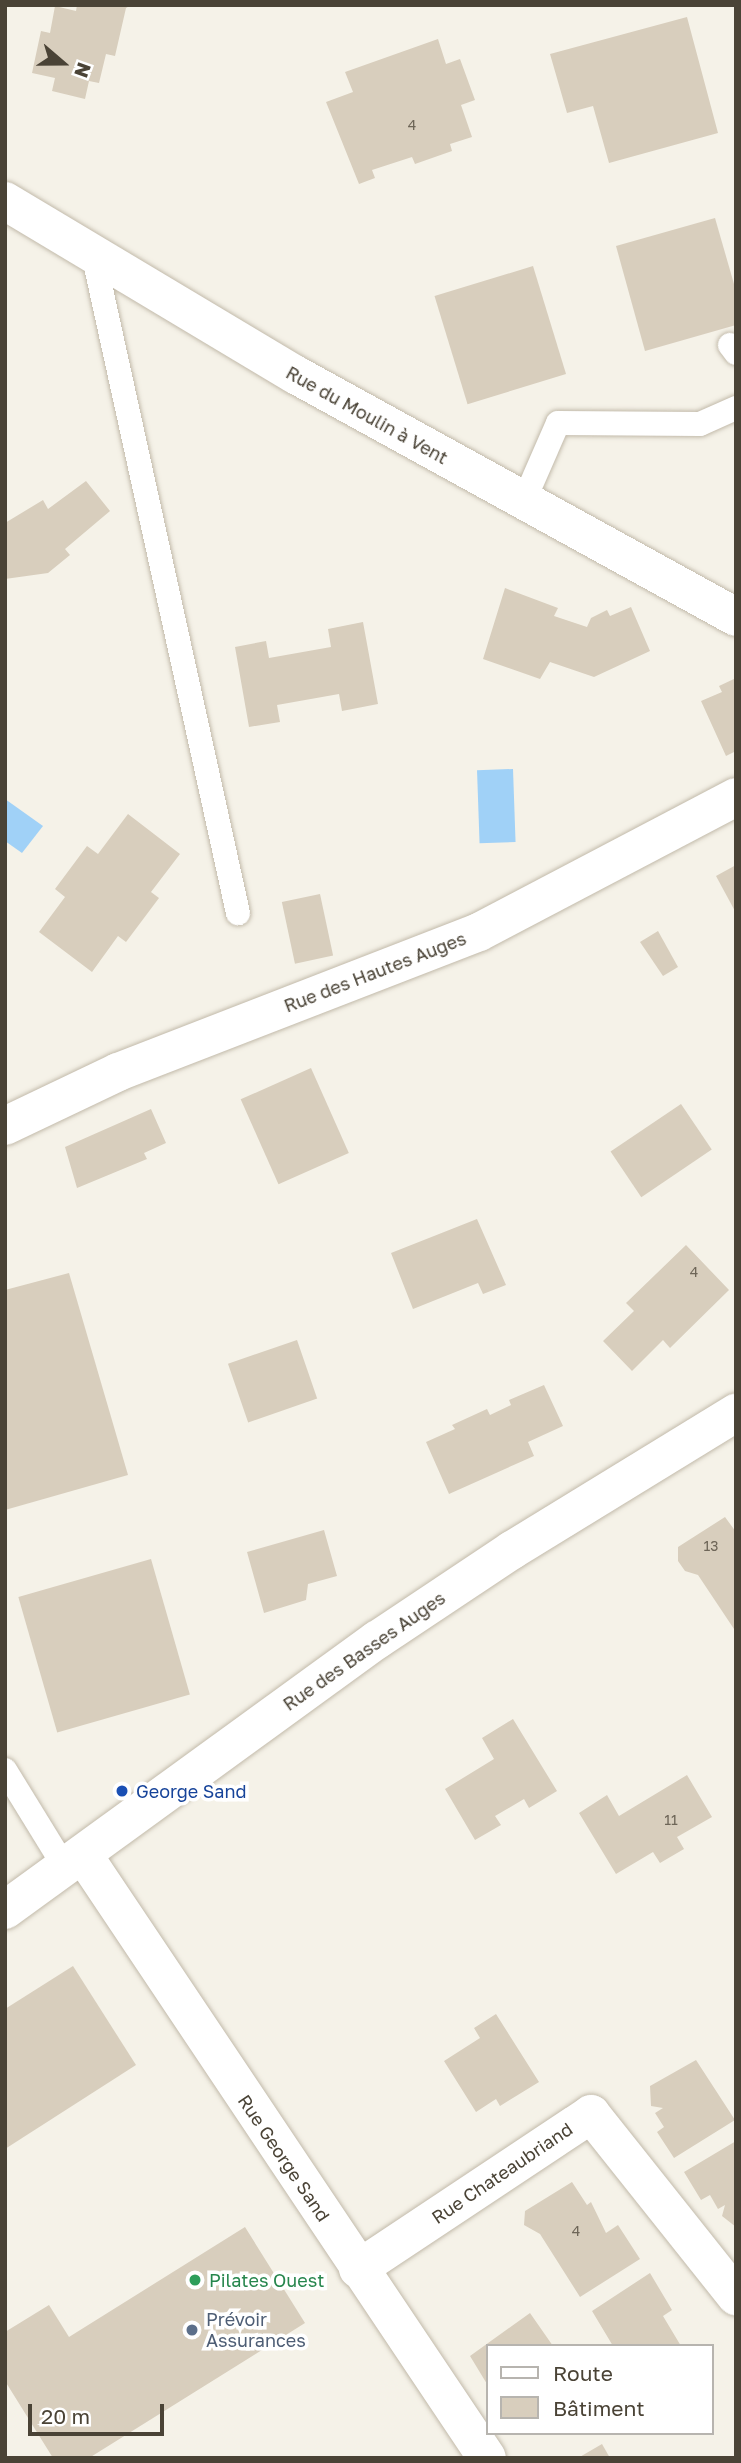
<!DOCTYPE html>
<meta charset="utf-8">
<style>
body{margin:0}
#map{position:relative;width:741px;height:2463px;overflow:hidden;background:#f5f2e8;font-family:"Golos Text",sans-serif}
div>[style]{position:absolute}
.water>*{inset:0;background:#a0d1f7;transform-origin:0 0}
.building>*{inset:0;background:#d8cebd;transform-origin:0 0}
.roads{filter:drop-shadow(0 0 2px #c2baaa) drop-shadow(0 0 2px #c2baaa)}
.service>*{height:24px;margin:-12px;padding:0 12px;transform-origin:12px;border-radius:12px;background:#fff}
.minor>*{height:38px;margin:-19px;padding:0 19px;transform-origin:19px;border-radius:19px;background:#fff}
.dots>*{width:19px;height:19px;translate:-50% -50%;box-sizing:border-box;border:4px solid #fff;border-radius:50%}
span{translate:-50% -50%;white-space:nowrap;text-align:center;line-height:1.15;-webkit-text-stroke:7px #fff;paint-order:stroke}
.number-label{font-size:14px;color:#6e6658}
.number-label span{-webkit-text-stroke-width:0}
.street-label{font-size:18px;color:#4a4336}
.transit-label{font-size:18px;color:#164399}
.left{translate:0 -50%;text-align:left}
.leisure-label{font-size:18px;color:#27864d}
.service-label{font-size:18px;color:#4e5e75}
.frame{position:absolute;inset:0;border:7px solid #4a4336;pointer-events:none}
.legend{position:absolute;left:486px;top:2344px;width:228px;height:91px;box-sizing:border-box;background:#fff;border:2px solid #b7b4af;margin:0;padding:9px 12px;list-style:none;font-size:21px;color:#4a4336}
.legend li{display:flex;align-items:center;gap:14px;height:35px}
.legend b{width:35px;border:2px solid #b7b4af}
.north{position:absolute;left:28px;top:28px;width:70px;height:70px;-webkit-text-stroke:5px #fff;paint-order:stroke;rotate:110deg;font-size:19px;font-weight:700;line-height:28px;text-align:center;color:#4a4336}
.north::after{content:'';display:block;margin:auto;width:24px;height:32px;background:#4a4336;clip-path:polygon(50% 0,100% 100%,50% 72%,0 100%)}
.scale{position:absolute;left:28px;top:2404px;width:136px;height:32px;box-sizing:border-box;border:4px solid #4a4336;border-top:0;padding-left:9px;font-size:21px;line-height:24px;white-space:nowrap;color:#4a4336;-webkit-text-stroke:5px #fff;paint-order:stroke}
</style>
<div id="map">
<div class="water">
<i style="left:513px;top:769px;width:73px;height:36px;rotate:88deg"></i>
<i style="clip-path:polygon(5px 799px,43px 826px,22px 853px,5px 841px)"></i>
</div>
<div class="building">
<i style="clip-path:polygon(77px 5px,131px 5px,126px 8px,115px 56px,106px 54px,99px 83px,89px 81px,85px 99px,52px 91px,55px 78px,32px 73px,41px 31px,50px 33px,55px 6px,76px 11px)"></i>
<i style="clip-path:polygon(687px 17px,718px 133px,609px 163px,593px 106px,567px 113px,550px 54px)"></i>
<i style="clip-path:polygon(438px 39px,446px 64px,460px 59px,475px 100px,461px 105px,472px 137px,450px 144px,452px 151px,415px 164px,412px 157px,372px 170px,375px 178px,359px 184px,326px 102px,353px 92px,345px 72px)"></i>
<i style="clip-path:polygon(715px 218px,736px 291px,736px 325px,645px 351px,616px 246px)"></i>
<i style="left:533px;top:266px;width:113px;height:103px;rotate:73deg"></i>
<i style="clip-path:polygon(86px 481px,110px 511px,65px 549px,70px 555px,48px 573px,5px 579px,5px 523px,43px 500px,48px 509px)"></i>
<i style="clip-path:polygon(505px 588px,558px 608px,554px 616px,587px 627px,591px 618px,607px 610px,610px 616px,631px 607px,650px 651px,594px 677px,550px 662px,540px 679px,483px 659px)"></i>
<i style="clip-path:polygon(363px 622px,378px 704px,342px 711px,339px 694px,277px 705px,280px 722px,249px 727px,235px 647px,266px 641px,269px 658px,331px 647px,328px 629px)"></i>
<i style="clip-path:polygon(736px 678px,736px 751px,726px 756px,701px 701px,722px 692px,719px 686px)"></i>
<i style="clip-path:polygon(128px 814px,180px 854px,151px 892px,159px 898px,126px 942px,118px 936px,92px 972px,39px 932px,65px 897px,55px 889px,87px 846px,98px 854px)"></i>
<i style="clip-path:polygon(736px 865px,736px 913px,716px 876px)"></i>
<i style="left:320px;top:894px;width:63px;height:39px;rotate:78deg"></i>
<i style="clip-path:polygon(658px 931px,678px 967px,663px 976px,640px 942px)"></i>
<i style="left:311px;top:1068px;width:93px;height:77px;rotate:66deg"></i>
<i style="left:681px;top:1104px;width:55px;height:85px;rotate:56deg"></i>
<i style="clip-path:polygon(151px 1109px,166px 1143px,144px 1153px,147px 1159px,77px 1188px,65px 1147px)"></i>
<i style="clip-path:polygon(477px 1219px,506px 1285px,483px 1294px,478px 1283px,413px 1309px,391px 1253px)"></i>
<i style="clip-path:polygon(686px 1245px,729px 1290px,670px 1348px,663px 1340px,632px 1371px,603px 1341px,634px 1311px,626px 1303px)"></i>
<i style="clip-path:polygon(69px 1273px,128px 1475px,5px 1510px,5px 1290px)"></i>
<i style="left:297px;top:1340px;width:62px;height:73px;rotate:71deg"></i>
<i style="clip-path:polygon(544px 1385px,563px 1426px,528px 1442px,534px 1456px,449px 1494px,426px 1442px,455px 1429px,452px 1425px,487px 1409px,490px 1415px,511px 1405px,509px 1400px)"></i>
<i style="clip-path:polygon(725px 1517px,736px 1532px,736px 1632px,698px 1575px,685px 1571px,678px 1561px,678px 1547px)"></i>
<i style="clip-path:polygon(324px 1530px,337px 1576px,308px 1584px,306px 1600px,264px 1613px,247px 1552px)"></i>
<i style="left:151px;top:1559px;width:141px;height:138px;rotate:74deg"></i>
<i style="clip-path:polygon(513px 1719px,557px 1791px,529px 1808px,524px 1799px,495px 1816px,501px 1825px,475px 1840px,445px 1789px,494px 1759px,482px 1738px)"></i>
<i style="clip-path:polygon(687px 1775px,712px 1817px,677px 1837px,684px 1849px,660px 1863px,653px 1852px,616px 1874px,579px 1813px,607px 1795px,619px 1816px)"></i>
<i style="clip-path:polygon(73px 1966px,136px 2065px,5px 2149px,5px 2009px)"></i>
<i style="clip-path:polygon(496px 2014px,539px 2082px,500px 2106px,496px 2099px,476px 2112px,444px 2061px,480px 2038px,474px 2028px)"></i>
<i style="clip-path:polygon(696px 2060px,735px 2120px,674px 2158px,657px 2132px,664px 2127px,655px 2113px,663px 2108px,651px 2106px,650px 2086px)"></i>
<i style="clip-path:polygon(736px 2141px,736px 2227px,722px 2216px,725px 2205px,718px 2209px,710px 2195px,701px 2200px,684px 2172px)"></i>
<i style="clip-path:polygon(572px 2182px,587px 2205px,591px 2202px,606px 2233px,618px 2225px,640px 2259px,580px 2297px,540px 2234px,524px 2225px,525px 2211px)"></i>
<i style="clip-path:polygon(245px 2227px,305px 2323px,89px 2458px,53px 2458px,5px 2381px,5px 2332px,49px 2305px,69px 2337px)"></i>
<i style="clip-path:polygon(650px 2273px,672px 2310px,663px 2316px,681px 2346px,613px 2346px,592px 2311px)"></i>
<i style="clip-path:polygon(530px 2313px,553px 2346px,487px 2346px,487px 2384px,470px 2356px)"></i>
<i style="clip-path:polygon(602px 2444px,610px 2458px,578px 2458px)"></i>
</div>
<div class="roads">
<div class="service">
<i style="left:93px;top:253px;width:676px;rotate:77.61deg"></i>
<i style="left:730px;top:345px;width:10px;rotate:53deg"></i>
<i style="left:523px;top:503px;width:87px;rotate:-66.4deg"></i>
<i style="left:558px;top:423px;width:142px;rotate:0.4deg"></i>
<i style="left:700px;top:424px;width:39px;rotate:-24deg"></i>
<i style="left:5px;top:1770px;width:116px;rotate:58.4deg"></i>
</div>
<div class="minor">
<i style="left:5px;top:201px;width:339px;rotate:30.9deg"></i>
<i style="left:296px;top:375px;width:502px;rotate:28.81deg"></i>
<i style="left:5px;top:1126px;width:125px;rotate:-25.5deg"></i>
<i style="left:118px;top:1072px;width:387px;rotate:-21.2deg"></i>
<i style="left:479px;top:932px;width:290px;rotate:-27.7deg"></i>
<i style="left:84px;top:1856px;width:724px;rotate:56.2deg"></i>
<i style="left:5px;top:1910px;width:460px;rotate:-36deg"></i>
<i style="left:377px;top:1640px;width:162px;rotate:-33.7deg"></i>
<i style="left:512px;top:1550px;width:263px;rotate:-31.5deg"></i>
<i style="left:358px;top:2269px;width:280px;rotate:-33.6deg"></i>
<i style="left:591px;top:2114px;width:233px;rotate:51.5deg"></i>
</div>
</div>
<div class="dots">
<i style="left:122px;top:1791px;background:#1a4fb4"></i>
<i style="left:195px;top:2280px;background:#2e9e5b"></i>
<i style="left:192px;top:2330px;background:#5c6f8a"></i>
</div>
<div class="number-label">
<span style="left:412px;top:125px">4</span>
<span style="left:694px;top:1272px">4</span>
<span style="left:711px;top:1546px">13</span>
<span style="left:671px;top:1820px">11</span>
<span style="left:576px;top:2231px">4</span>
</div>
<div class="street-label">
<span style="left:367px;top:415px;rotate:29deg">Rue du Moulin à Vent</span>
<span style="left:375px;top:972px;rotate:-21deg">Rue des Hautes Auges</span>
<span style="left:364px;top:1651px;rotate:-35deg">Rue des Basses Auges</span>
<span style="left:284px;top:2158px;rotate:56deg">Rue George Sand</span>
<span style="left:502px;top:2173px;rotate:-34deg">Rue Chateaubriand</span>
</div>
<div class="transit-label">
<span class="left" style="left:136px;top:1791px">George Sand</span>
</div>
<div class="leisure-label">
<span class="left" style="left:209px;top:2280px">Pilates Ouest</span>
</div>
<div class="service-label">
<span class="left" style="left:206px;top:2330px">Prévoir<br>Assurances</span>
</div>
<div class="frame"></div>
<ul class="legend">
<li><b style="height:9px;background:#fff"></b>Route</li>
<li><b style="height:19px;background:#d8cebd"></b>Bâtiment</li>
</ul>
<div class="north">N</div>
<div class="scale">20 m</div>
</div>
